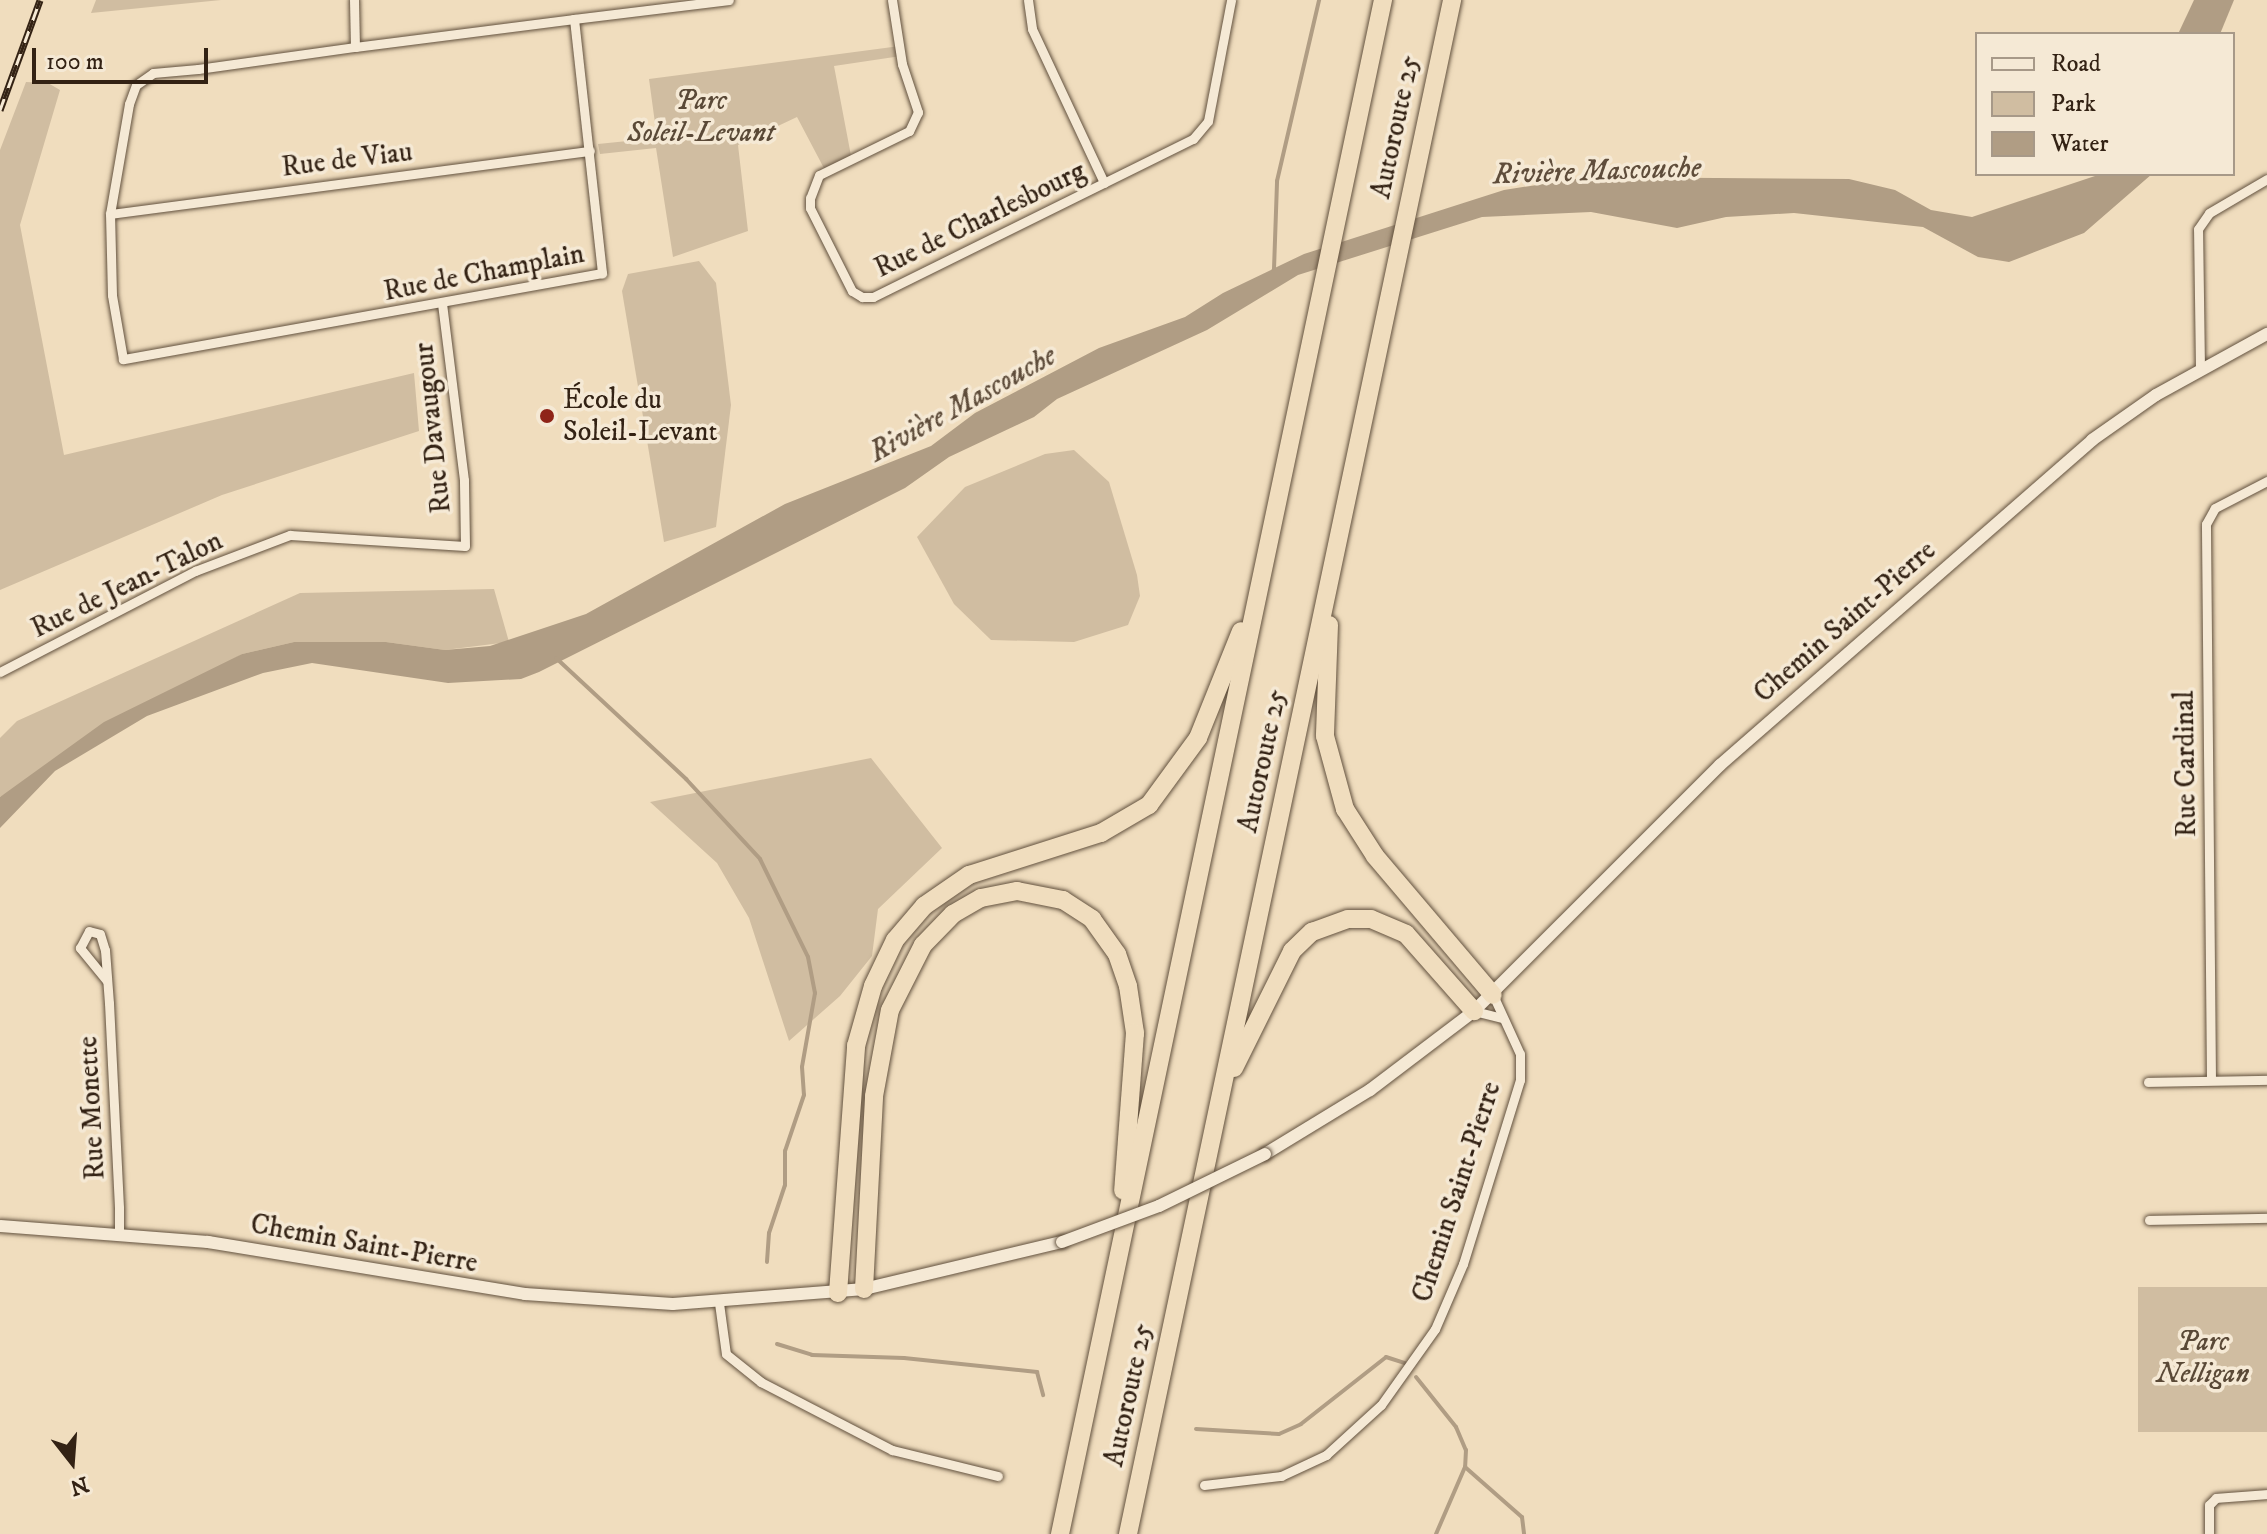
<!DOCTYPE html>
<meta charset="utf-8">
<style>
body{margin:0}
#map{position:relative;width:2267px;height:1534px;overflow:hidden;background:#f0ddbe;font-family:"IM FELL DW Pica",serif}
div>[style]{position:absolute}
.green>*{inset:0;background:#d0bda1;transform-origin:0 0}
.water>*{inset:0;background:#b09d84}
.stream>*{height:4px;margin:-2px;padding:0 2px;transform-origin:2px;border-radius:2px;background:#b09d84}
.roads{filter:drop-shadow(0 0 2px #62513e) drop-shadow(0 0 2px #62513e)}
.minor>*{height:9px;margin:-4.5px;padding:0 4.5px;transform-origin:4.5px;border-radius:4.5px;background:#f5e9d5}
.tertiary>*{height:12px;margin:-6px;padding:0 6px;transform-origin:6px;border-radius:6px;background:#f5e9d5}
.motorway>*{height:18px;margin:-9px;padding:0 9px;transform-origin:9px;border-radius:9px;background:#f0ddbe}
.rail>*{height:7px;margin-top:-3.5px;transform-origin:0;background:repeating-linear-gradient(90deg,#f5e9d5 0 12px,#332214 0 24px);box-sizing:border-box;border-block:2px solid #332214}
.bridges{filter:drop-shadow(0 0 2px #62513e) drop-shadow(0 0 2px #62513e)}
.tertiary-bridge>*{height:12px;margin:-6px;padding:0 6px;transform-origin:6px;border-radius:6px;background:#f5e9d5}
.dots>*{width:22px;height:22px;translate:-50% -50%;box-sizing:border-box;border:4px solid #f5e9d5;border-radius:50%}
span{translate:-50% -50%;white-space:nowrap;text-align:center;line-height:1.15;-webkit-text-stroke:7px #f5e9d5;paint-order:stroke}
.park-label{font-size:28px;color:#5a4937;font-style:italic}
.street-label{font-size:28px;color:#332214}
.poi-label{font-size:28px;color:#332214}
.left{translate:0 -50%;text-align:left}
.water-label{font-size:30px;color:#5f4d3b;font-style:italic}
.legend{position:absolute;left:1975px;top:32px;width:260px;height:144px;box-sizing:border-box;background:#f5e9d5;border:2px solid #a79988;margin:0;padding:10px 14px;list-style:none;font-size:24px;color:#332214}
.legend li{display:flex;align-items:center;gap:16px;height:40px}
.legend b{width:40px;border:2px solid #a79988}
.north{position:absolute;left:32px;top:1422px;width:80px;height:80px;-webkit-text-stroke:6px #f5e9d5;paint-order:stroke;rotate:163deg;font-size:22px;font-weight:700;line-height:32px;text-align:center;color:#332214}
.north::after{content:'';display:block;margin:auto;width:28px;height:36px;background:#332214;clip-path:polygon(50% 0,100% 100%,50% 72%,0 100%)}
.scale{position:absolute;left:32px;top:48px;width:176px;height:36px;box-sizing:border-box;border:4px solid #332214;border-top:0;padding-left:10px;font-size:24px;line-height:28px;white-space:nowrap;color:#332214;-webkit-text-stroke:6px #f5e9d5;paint-order:stroke}
</style>
<div id="map">
<div class="green">
<i style="clip-path:polygon(96px 0,221px 0,91px 13px)"></i>
<i style="clip-path:polygon(900px 46px,901px 56px,834px 66px,852px 161px,827px 174px,797px 117px,738px 145px,748px 231px,673px 257px,656px 148px,600px 154px,598px 144px,657px 138px,649px 79px)"></i>
<i style="clip-path:polygon(26px 82px,48px 83px,60px 90px,20px 225px,64px 455px,414px 373px,419px 431px,222px 495px,0 590px,0 150px)"></i>
<i style="clip-path:polygon(699px 261px,716px 283px,731px 405px,716px 527px,664px 542px,622px 291px,628px 274px)"></i>
<i style="clip-path:polygon(1074px 450px,1109px 482px,1137px 575px,1140px 596px,1128px 625px,1074px 642px,991px 640px,954px 604px,917px 537px,965px 487px,1045px 454px)"></i>
<i style="clip-path:polygon(494px 589px,509px 642px,445px 650px,386px 642px,294px 642px,242px 654px,0 797px,0 738px,17px 721px,300px 593px)"></i>
<i style="clip-path:polygon(871px 758px,942px 848px,878px 909px,872px 956px,840px 996px,789px 1041px,749px 918px,717px 863px,650px 802px)"></i>
<i style="left:2138px;top:1287px;width:129px;height:145px"></i>
</div>
<div class="water">
<i style="clip-path:polygon(2194px 0,2234px 0,2220px 34px,2178px 34px)"></i>
<i style="clip-path:polygon(2101px 174px,2152px 174px,2084px 233px,2009px 262px,1978px 257px,1923px 227px,1794px 213px,1726px 217px,1677px 228px,1591px 212px,1482px 217px,1298px 275px,1207px 330px,1057px 399px,1034px 417px,949px 457px,905px 488px,539px 672px,521px 679px,448px 683px,312px 663px,263px 673px,147px 716px,55px 771px,0 828px,0 797px,104px 722px,242px 654px,294px 642px,386px 642px,445px 650px,490px 646px,586px 614px,785px 504px,931px 446px,975px 413px,1099px 348px,1185px 317px,1223px 293px,1304px 254px,1504px 190px,1588px 177px,1849px 179px,1895px 190px,1931px 210px,1972px 217px)"></i>
</div>
<div class="stream">
<i style="left:1274px;top:269px;width:88px;rotate:-88deg"></i>
<i style="left:1277px;top:181px;width:186px;rotate:-76.9deg"></i>
<i style="left:556px;top:658px;width:178px;rotate:42.9deg"></i>
<i style="left:686px;top:779px;width:109px;rotate:47.2deg"></i>
<i style="left:760px;top:859px;width:109px;rotate:63.9deg"></i>
<i style="left:808px;top:957px;width:37px;rotate:79deg"></i>
<i style="left:815px;top:993px;width:75px;rotate:100deg"></i>
<i style="left:802px;top:1067px;width:28px;rotate:86deg"></i>
<i style="left:804px;top:1095px;width:59px;rotate:108.7deg"></i>
<i style="left:785px;top:1151px;width:34px;rotate:90deg"></i>
<i style="left:785px;top:1185px;width:51px;rotate:108.4deg"></i>
<i style="left:769px;top:1233px;width:29px;rotate:94deg"></i>
<i style="left:777px;top:1344px;width:37px;rotate:17deg"></i>
<i style="left:812px;top:1355px;width:92px;rotate:1.9deg"></i>
<i style="left:904px;top:1358px;width:134px;rotate:6deg"></i>
<i style="left:1037px;top:1372px;width:24px;rotate:75deg"></i>
<i style="left:1416px;top:1377px;width:64px;rotate:51.3deg"></i>
<i style="left:1456px;top:1427px;width:25px;rotate:67deg"></i>
<i style="left:1466px;top:1450px;width:17px;rotate:93deg"></i>
<i style="left:1465px;top:1467px;width:73px;rotate:113.4deg"></i>
<i style="left:1196px;top:1429px;width:83px;rotate:3.4deg"></i>
<i style="left:1279px;top:1434px;width:24px;rotate:-24deg"></i>
<i style="left:1301px;top:1424px;width:108px;rotate:-38.2deg"></i>
<i style="left:1386px;top:1357px;width:20px;rotate:18deg"></i>
<i style="left:1465px;top:1467px;width:76px;rotate:41.3deg"></i>
<i style="left:1522px;top:1517px;width:17px;rotate:83deg"></i>
</div>
<div class="roads">
<div class="minor">
<i style="left:354px;top:0;width:47px;rotate:88.8deg"></i>
<i style="left:892px;top:0;width:65px;rotate:81.1deg"></i>
<i style="left:902px;top:64px;width:51px;rotate:71.6deg"></i>
<i style="left:918px;top:112px;width:21px;rotate:115deg"></i>
<i style="left:909px;top:131px;width:100px;rotate:153.9deg"></i>
<i style="left:819px;top:175px;width:25px;rotate:111deg"></i>
<i style="left:810px;top:198px;width:10px;rotate:90deg"></i>
<i style="left:810px;top:208px;width:93px;rotate:63.2deg"></i>
<i style="left:852px;top:291px;width:12px;rotate:31deg"></i>
<i style="left:862px;top:297px;width:11px"></i>
<i style="left:873px;top:297px;width:357px;rotate:-26.3deg"></i>
<i style="left:1193px;top:139px;width:23px;rotate:-50deg"></i>
<i style="left:1208px;top:121px;width:123px;rotate:-79.2deg"></i>
<i style="left:1028px;top:0;width:29px;rotate:82deg"></i>
<i style="left:1032px;top:29px;width:170px;rotate:64.9deg"></i>
<i style="left:574px;top:19px;width:256px;rotate:83.7deg"></i>
<i style="left:602px;top:273px;width:487px;rotate:169.8deg"></i>
<i style="left:123px;top:359px;width:65px;rotate:-99.8deg"></i>
<i style="left:112px;top:295px;width:81px;rotate:-91.4deg"></i>
<i style="left:110px;top:214px;width:112px;rotate:-80.2deg"></i>
<i style="left:129px;top:104px;width:20px;rotate:-70deg"></i>
<i style="left:136px;top:85px;width:21px;rotate:-35deg"></i>
<i style="left:153px;top:73px;width:45px;rotate:-5.1deg"></i>
<i style="left:198px;top:69px;width:159px;rotate:-8deg"></i>
<i style="left:355px;top:47px;width:221px;rotate:-7.3deg"></i>
<i style="left:574px;top:19px;width:156px;rotate:-7deg"></i>
<i style="left:110px;top:214px;width:484px;rotate:-7.5deg"></i>
<i style="left:2200px;top:369px;width:140px;rotate:-90.8deg"></i>
<i style="left:2198px;top:229px;width:19px;rotate:-55deg"></i>
<i style="left:2209px;top:213px;width:67px;rotate:-30.4deg"></i>
<i style="left:0;top:672px;width:220px;rotate:-27.4deg"></i>
<i style="left:195px;top:571px;width:102px;rotate:-20.8deg"></i>
<i style="left:290px;top:535px;width:175px;rotate:3.6deg"></i>
<i style="left:465px;top:546px;width:66px;rotate:-90.9deg"></i>
<i style="left:464px;top:480px;width:177px;rotate:-97.1deg"></i>
<i style="left:107px;top:981px;width:43px;rotate:-129.3deg"></i>
<i style="left:80px;top:948px;width:19px;rotate:-62deg"></i>
<i style="left:89px;top:931px;width:11px;rotate:15deg"></i>
<i style="left:100px;top:934px;width:17px;rotate:73deg"></i>
<i style="left:105px;top:950px;width:53px;rotate:85.7deg"></i>
<i style="left:109px;top:1003px;width:205px;rotate:87.2deg"></i>
<i style="left:119px;top:1208px;width:25px;rotate:90deg"></i>
<i style="left:1474px;top:1011px;width:29px;rotate:14deg"></i>
<i style="left:2211px;top:1080px;width:556px;rotate:-90.52deg"></i>
<i style="left:2206px;top:524px;width:18px;rotate:-61deg"></i>
<i style="left:2215px;top:508px;width:59px;rotate:-27.4deg"></i>
<i style="left:2148px;top:1082px;width:119px;rotate:-1deg"></i>
<i style="left:2149px;top:1220px;width:118px;rotate:-1deg"></i>
<i style="left:719px;top:1303px;width:51px;rotate:82.2deg"></i>
<i style="left:726px;top:1354px;width:45px;rotate:38.7deg"></i>
<i style="left:761px;top:1382px;width:148px;rotate:27.4deg"></i>
<i style="left:892px;top:1450px;width:109px;rotate:13.8deg"></i>
<i style="left:1204px;top:1485px;width:78px;rotate:-6.7deg"></i>
<i style="left:1281px;top:1476px;width:50px;rotate:-25deg"></i>
<i style="left:1326px;top:1455px;width:74px;rotate:-42.3deg"></i>
<i style="left:1381px;top:1405px;width:93px;rotate:-54.6deg"></i>
<i style="left:1435px;top:1329px;width:71px;rotate:-66.7deg"></i>
<i style="left:1463px;top:1264px;width:193px;rotate:-72.8deg"></i>
<i style="left:1520px;top:1080px;width:26px;rotate:-90deg"></i>
<i style="left:1520px;top:1054px;width:65px;rotate:-114.6deg"></i>
<i style="left:2209px;top:1534px;width:29px;rotate:-90deg"></i>
<i style="left:2209px;top:1505px;width:10px;rotate:-45deg"></i>
<i style="left:2216px;top:1498px;width:51px;rotate:-4.5deg"></i>
</div>
<div class="tertiary">
<i style="left:1265px;top:1154px;width:123px;rotate:-31.4deg"></i>
<i style="left:1370px;top:1090px;width:131px;rotate:-37.2deg"></i>
<i style="left:1474px;top:1011px;width:348px;rotate:-45deg"></i>
<i style="left:1720px;top:765px;width:494px;rotate:-41.1deg"></i>
<i style="left:2092px;top:440px;width:78px;rotate:-35.1deg"></i>
<i style="left:2156px;top:395px;width:127px;rotate:-28.8deg"></i>
<i style="left:0;top:1226px;width:209px;rotate:4.4deg"></i>
<i style="left:208px;top:1242px;width:321px;rotate:9.3deg"></i>
<i style="left:525px;top:1294px;width:148px;rotate:3.9deg"></i>
<i style="left:673px;top:1304px;width:192px;rotate:-4.5deg"></i>
<i style="left:864px;top:1289px;width:204px;rotate:-13.4deg"></i>
</div>
<div class="motorway">
<i style="left:1329px;top:625px;width:111px;rotate:92.1deg"></i>
<i style="left:1325px;top:736px;width:76px;rotate:74.7deg"></i>
<i style="left:1345px;top:809px;width:56px;rotate:57.4deg"></i>
<i style="left:1375px;top:856px;width:182px;rotate:49.7deg"></i>
<i style="left:1234px;top:1068px;width:131px;rotate:-63.6deg"></i>
<i style="left:1292px;top:951px;width:28px;rotate:-44deg"></i>
<i style="left:1312px;top:932px;width:38px;rotate:-20deg"></i>
<i style="left:1348px;top:919px;width:23px"></i>
<i style="left:1371px;top:919px;width:38px;rotate:23deg"></i>
<i style="left:1406px;top:934px;width:103px;rotate:48.6deg"></i>
<i style="left:864px;top:1289px;width:193px;rotate:-87deg"></i>
<i style="left:874px;top:1096px;width:87px;rotate:-79.5deg"></i>
<i style="left:890px;top:1010px;width:73px;rotate:-63.1deg"></i>
<i style="left:923px;top:945px;width:43px;rotate:-45.9deg"></i>
<i style="left:953px;top:914px;width:32px;rotate:-30deg"></i>
<i style="left:981px;top:898px;width:37px;rotate:-11deg"></i>
<i style="left:1017px;top:891px;width:47px;rotate:11.1deg"></i>
<i style="left:1063px;top:900px;width:35px;rotate:33deg"></i>
<i style="left:1092px;top:919px;width:43px;rotate:54.5deg"></i>
<i style="left:1117px;top:954px;width:34px;rotate:71deg"></i>
<i style="left:1128px;top:986px;width:48px;rotate:81.5deg"></i>
<i style="left:1135px;top:1033px;width:158px;rotate:94.3deg"></i>
<i style="left:838px;top:1293px;width:248px;rotate:-85.8deg"></i>
<i style="left:856px;top:1046px;width:62px;rotate:-74.2deg"></i>
<i style="left:873px;top:986px;width:51px;rotate:-64.4deg"></i>
<i style="left:895px;top:940px;width:45px;rotate:-49.5deg"></i>
<i style="left:924px;top:906px;width:55px;rotate:-34.6deg"></i>
<i style="left:969px;top:875px;width:139px;rotate:-17.7deg"></i>
<i style="left:1101px;top:833px;width:56px;rotate:-30.3deg"></i>
<i style="left:1149px;top:805px;width:83px;rotate:-53.8deg"></i>
<i style="left:1198px;top:738px;width:115px;rotate:-68.1deg"></i>
<i style="left:1060px;top:1534px;width:1568px;rotate:-78.11deg"></i>
<i style="left:1128px;top:1534px;width:1568px;rotate:-78.07deg"></i>
</div>
</div>
<div class="rail">
<i style="left:0;top:110px;width:117px;rotate:-70deg"></i>
</div>
<div class="bridges">
<div class="tertiary-bridge">
<i style="left:1062px;top:1242px;width:103px;rotate:-20.4deg"></i>
<i style="left:1159px;top:1206px;width:118px;rotate:-26.1deg"></i>
</div>
</div>
<div class="dots">
<i style="left:547px;top:416px;background:#8f2418"></i>
</div>
<div class="park-label">
<span style="left:701px;top:117px">Parc<br>Soleil-Levant</span>
<span style="left:2203px;top:1358px">Parc<br>Nelligan</span>
</div>
<div class="street-label">
<span style="left:1396px;top:127px;rotate:-78deg">Autoroute 25</span>
<span style="left:347px;top:160px;rotate:-7deg">Rue de Viau</span>
<span style="left:980px;top:220px;rotate:-26deg">Rue de Charlesbourg</span>
<span style="left:484px;top:273px;rotate:-11deg">Rue de Champlain</span>
<span style="left:433px;top:428px;rotate:-96deg">Rue Davaugour</span>
<span style="left:127px;top:585px;rotate:-26deg">Rue de Jean-Talon</span>
<span style="left:1845px;top:622px;rotate:-41deg">Chemin Saint-Pierre</span>
<span style="left:1263px;top:761px;rotate:-78deg">Autoroute 25</span>
<span style="left:2186px;top:764px;rotate:-91deg">Rue Cardinal</span>
<span style="left:92px;top:1108px;rotate:-93deg">Rue Monette</span>
<span style="left:1457px;top:1192px;rotate:-72deg">Chemin Saint-Pierre</span>
<span style="left:364px;top:1244px;rotate:10deg">Chemin Saint-Pierre</span>
<span style="left:1129px;top:1395px;rotate:-78deg">Autoroute 25</span>
</div>
<div class="poi-label">
<span class="left" style="left:563px;top:416px">École du<br>Soleil-Levant</span>
</div>
<div class="water-label">
<span style="left:1597px;top:172px;rotate:-2deg">Rivière Mascouche</span>
<span style="left:963px;top:405px;rotate:-29deg">Rivière Mascouche</span>
</div>
<ul class="legend">
<li><b style="height:10px;background:#f5e9d5"></b>Road</li>
<li><b style="height:22px;background:#d0bda1"></b>Park</li>
<li><b style="height:22px;background:#b09d84"></b>Water</li>
</ul>
<div class="north">N</div>
<div class="scale">100 m</div>
</div>
